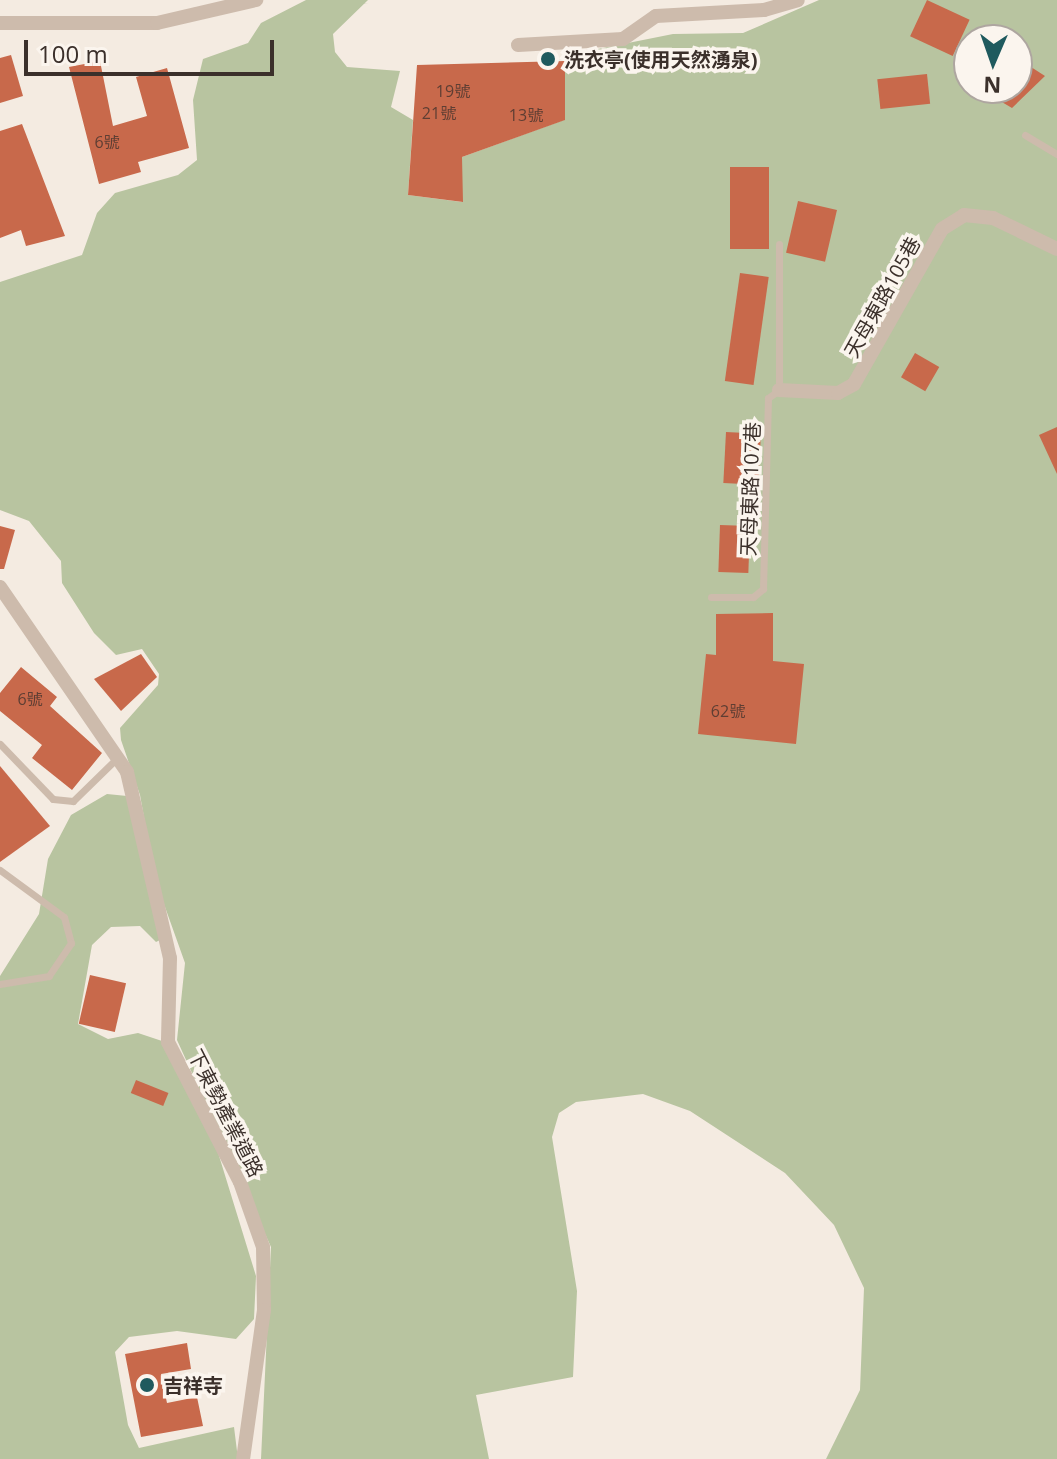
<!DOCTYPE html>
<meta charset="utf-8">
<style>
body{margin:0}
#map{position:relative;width:1057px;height:1459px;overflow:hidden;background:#f4ebe1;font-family:"Open Sans","Noto Sans TC",sans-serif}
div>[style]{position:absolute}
.green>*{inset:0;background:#b8c4a0}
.building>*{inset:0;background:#c8694b;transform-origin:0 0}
.lane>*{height:7px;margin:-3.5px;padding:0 3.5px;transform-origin:3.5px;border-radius:3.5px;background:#cdbbac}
.street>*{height:14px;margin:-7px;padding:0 7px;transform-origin:7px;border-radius:7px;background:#cdbbac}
.dots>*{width:22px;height:22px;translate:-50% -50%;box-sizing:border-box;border:4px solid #fbf5ee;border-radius:50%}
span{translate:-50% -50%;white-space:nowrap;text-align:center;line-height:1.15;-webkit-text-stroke:7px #fbf5ee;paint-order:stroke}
.number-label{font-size:16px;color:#5e3e33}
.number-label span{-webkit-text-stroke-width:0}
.poi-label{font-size:20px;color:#3b302b;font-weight:700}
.left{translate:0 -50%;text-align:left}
.street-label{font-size:20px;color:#3b302b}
.north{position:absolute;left:953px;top:24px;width:80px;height:80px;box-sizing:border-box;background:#fbf5ee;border:2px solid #aea6a0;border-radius:50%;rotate:182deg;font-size:22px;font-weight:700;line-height:32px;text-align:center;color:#3b302b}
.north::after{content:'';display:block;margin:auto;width:28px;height:36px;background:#1f5a5e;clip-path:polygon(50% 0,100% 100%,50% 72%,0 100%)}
.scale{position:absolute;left:24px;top:40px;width:250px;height:36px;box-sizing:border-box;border:4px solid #3b302b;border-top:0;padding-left:10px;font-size:24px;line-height:28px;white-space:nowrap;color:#3b302b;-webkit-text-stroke:6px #fbf5ee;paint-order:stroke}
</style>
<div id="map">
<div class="green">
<i style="clip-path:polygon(evenodd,306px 0,368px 0,333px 34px,335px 52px,347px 67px,400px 71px,391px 107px,413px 120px,408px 195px,462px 202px,462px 157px,564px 120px,565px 61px,598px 49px,673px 34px,743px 33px,819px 0,1057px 0,1057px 1459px,826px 1459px,860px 1390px,864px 1288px,834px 1225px,785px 1173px,690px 1111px,643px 1094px,576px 1102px,559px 1113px,552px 1137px,577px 1291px,573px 1377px,476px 1395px,489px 1459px,261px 1459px,271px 1247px,177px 1040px,185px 963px,155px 879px,140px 795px,121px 740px,120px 728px,158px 685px,159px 674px,142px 649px,116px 655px,94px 633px,62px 583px,61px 561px,29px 521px,0 510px,0 282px,82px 255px,97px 213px,115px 193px,178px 175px,197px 160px,193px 100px,203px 59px,248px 43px,261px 23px,306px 0,969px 40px,1017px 40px,1017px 88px,969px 88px,969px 40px)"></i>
<i style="clip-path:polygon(107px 794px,127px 796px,164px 938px,156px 942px,140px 926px,111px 927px,92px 945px,78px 1024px,108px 1039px,138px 1033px,162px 1041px,216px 1146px,256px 1276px,254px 1319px,236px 1339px,177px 1331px,129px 1337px,115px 1352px,128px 1425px,139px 1448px,234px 1427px,238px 1459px,0 1459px,0 976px,39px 914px,48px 859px,71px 815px)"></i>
</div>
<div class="building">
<i style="left:927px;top:0;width:47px;height:40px;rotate:25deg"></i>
<i style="clip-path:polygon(11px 55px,23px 96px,0 103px,0 58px)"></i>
<i style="clip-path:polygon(1017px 58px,1045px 76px,1012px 108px,978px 88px,1017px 88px)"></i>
<i style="clip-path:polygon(100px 61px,113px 126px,147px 116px,136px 77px,167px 68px,189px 148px,138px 162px,141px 172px,99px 184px,69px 67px)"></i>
<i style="clip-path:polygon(565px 61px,565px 120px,462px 157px,463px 202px,408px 195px,417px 65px)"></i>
<i style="left:927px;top:74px;width:30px;height:50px;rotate:84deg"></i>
<i style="clip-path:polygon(22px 124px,65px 236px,26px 246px,21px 230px,0 238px,0 131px)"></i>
<i style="left:730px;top:167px;width:39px;height:82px"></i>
<i style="left:798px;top:201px;width:40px;height:53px;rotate:13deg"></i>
<i style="left:740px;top:273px;width:29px;height:109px;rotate:8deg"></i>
<i style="left:915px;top:353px;width:28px;height:28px;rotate:30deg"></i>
<i style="clip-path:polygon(1057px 427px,1057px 474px,1039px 435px)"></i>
<i style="left:726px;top:432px;width:35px;height:51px;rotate:3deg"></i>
<i style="left:720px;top:525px;width:30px;height:47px;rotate:2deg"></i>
<i style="clip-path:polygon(0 526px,15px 530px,4px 569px,0 569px)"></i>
<i style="clip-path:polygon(773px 613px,773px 661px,804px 664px,796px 744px,698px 734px,706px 654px,716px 655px,716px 614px)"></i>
<i style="clip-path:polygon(141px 654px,157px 677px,121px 711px,94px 679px)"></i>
<i style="clip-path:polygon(21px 667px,57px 697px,50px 706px,102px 753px,72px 790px,32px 758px,42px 745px,0 711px,0 693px)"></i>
<i style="clip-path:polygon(0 766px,50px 826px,0 862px)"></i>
<i style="left:90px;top:975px;width:37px;height:50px;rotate:13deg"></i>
<i style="left:136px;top:1080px;width:35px;height:14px;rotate:22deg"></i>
<i style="clip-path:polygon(187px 1343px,191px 1369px,161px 1374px,167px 1403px,197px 1397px,203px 1426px,141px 1437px,125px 1354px)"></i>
</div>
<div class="lane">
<i style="left:1025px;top:135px;width:37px;rotate:31deg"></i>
<i style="left:711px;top:597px;width:42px"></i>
<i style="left:753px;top:597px;width:13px;rotate:-39deg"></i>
<i style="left:763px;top:589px;width:191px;rotate:-88.5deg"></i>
<i style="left:768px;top:398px;width:14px;rotate:-36deg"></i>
<i style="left:779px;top:390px;width:146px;rotate:-90deg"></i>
<i style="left:0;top:744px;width:76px;rotate:46.1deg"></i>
<i style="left:53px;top:799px;width:20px;rotate:6deg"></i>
<i style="left:73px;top:801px;width:62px;rotate:-44.3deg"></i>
<i style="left:0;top:870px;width:79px;rotate:36.3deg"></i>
<i style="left:64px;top:917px;width:27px;rotate:75deg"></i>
<i style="left:71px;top:943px;width:40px;rotate:124deg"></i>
<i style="left:49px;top:976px;width:50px;rotate:170.7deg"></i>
</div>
<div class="street">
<i style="left:0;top:23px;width:157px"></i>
<i style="left:157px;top:23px;width:102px;rotate:-13.1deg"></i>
<i style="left:518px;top:45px;width:105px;rotate:-3.3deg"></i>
<i style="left:623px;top:39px;width:40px;rotate:-34.9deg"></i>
<i style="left:656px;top:16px;width:108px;rotate:-3.2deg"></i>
<i style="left:764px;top:10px;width:35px;rotate:-16deg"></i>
<i style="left:779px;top:390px;width:59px;rotate:2.9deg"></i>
<i style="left:838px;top:393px;width:18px;rotate:-29deg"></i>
<i style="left:854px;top:384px;width:178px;rotate:-60.4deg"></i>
<i style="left:942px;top:229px;width:26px;rotate:-32deg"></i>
<i style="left:964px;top:215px;width:29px;rotate:6deg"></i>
<i style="left:993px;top:218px;width:71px;rotate:25.8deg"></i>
<i style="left:0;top:587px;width:224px;rotate:55.5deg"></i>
<i style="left:127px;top:772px;width:191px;rotate:77deg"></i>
<i style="left:170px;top:958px;width:84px;rotate:91.4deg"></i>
<i style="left:168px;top:1042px;width:157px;rotate:62.8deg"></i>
<i style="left:240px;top:1182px;width:69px;rotate:70.5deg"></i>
<i style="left:263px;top:1247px;width:63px;rotate:89.1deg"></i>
<i style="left:264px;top:1310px;width:150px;rotate:98deg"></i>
</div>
<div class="dots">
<i style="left:548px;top:59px;background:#1f5a5e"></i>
<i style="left:147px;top:1385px;background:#1f5a5e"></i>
</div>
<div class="number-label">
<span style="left:453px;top:91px">19號</span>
<span style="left:439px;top:113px">21號</span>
<span style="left:526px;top:115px">13號</span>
<span style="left:107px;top:142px">6號</span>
<span style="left:30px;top:699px">6號</span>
<span style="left:728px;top:711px">62號</span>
</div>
<div class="poi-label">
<span class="left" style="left:564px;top:59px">洗衣亭(使用天然湧泉)</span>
<span class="left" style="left:163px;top:1385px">吉祥寺</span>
</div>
<div class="street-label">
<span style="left:882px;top:297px;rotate:-61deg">天母東路105巷</span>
<span style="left:750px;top:489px;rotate:-88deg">天母東路107巷</span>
<span style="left:226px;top:1113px;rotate:63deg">下東勢產業道路</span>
</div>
<div class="north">N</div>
<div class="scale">100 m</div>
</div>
